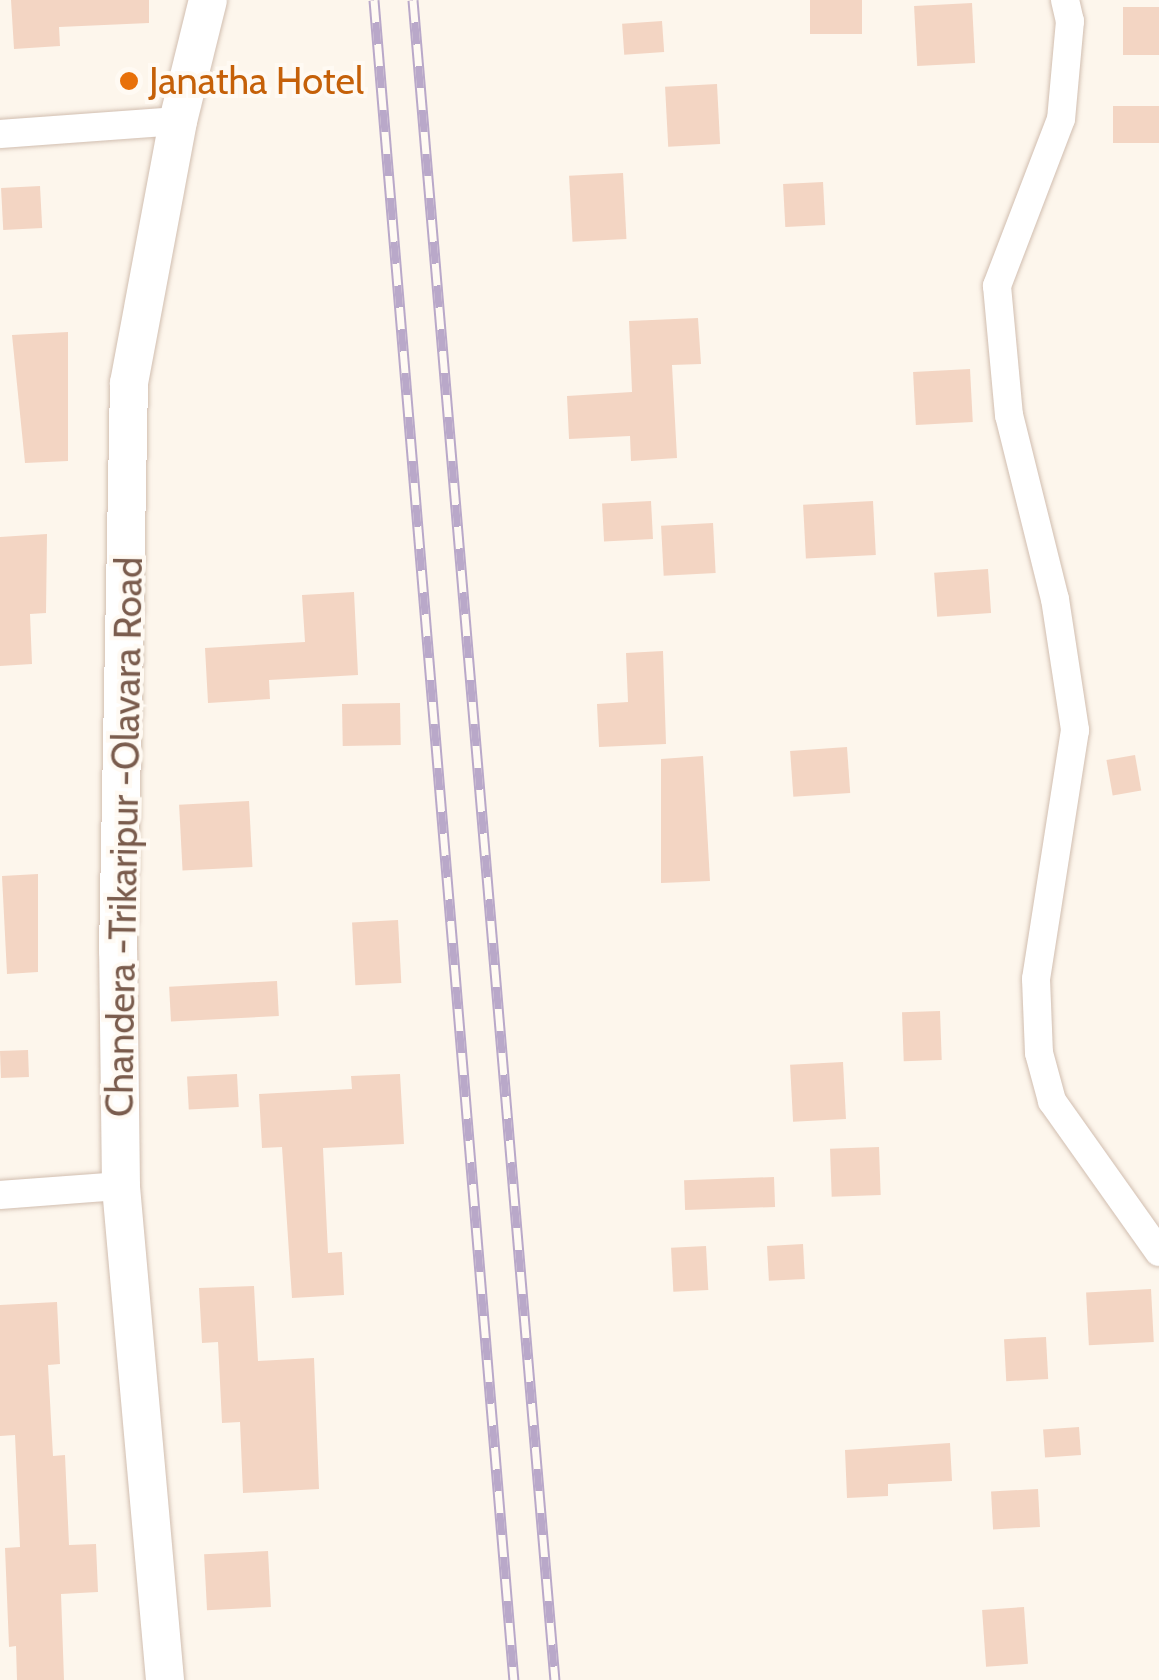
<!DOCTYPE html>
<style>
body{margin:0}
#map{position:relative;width:1159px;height:1680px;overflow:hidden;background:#fdf6ec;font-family:Cabin,sans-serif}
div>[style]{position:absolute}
.building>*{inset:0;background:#f3d5c3;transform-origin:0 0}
.roads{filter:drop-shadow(0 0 2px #d1beb0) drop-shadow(0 0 2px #d1beb0)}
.minor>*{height:28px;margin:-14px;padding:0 14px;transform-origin:14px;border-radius:14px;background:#fff}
.secondary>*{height:38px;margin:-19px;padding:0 19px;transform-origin:19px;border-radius:19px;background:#fff}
.rail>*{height:11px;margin-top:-5.5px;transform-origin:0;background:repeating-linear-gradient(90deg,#fffaf3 0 22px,#b9a8c9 0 44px);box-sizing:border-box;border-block:2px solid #b9a8c9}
.dots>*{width:28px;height:28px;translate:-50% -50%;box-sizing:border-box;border:5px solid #fffaf3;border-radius:50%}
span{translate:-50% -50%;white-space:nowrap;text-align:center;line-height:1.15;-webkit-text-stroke:8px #fffaf3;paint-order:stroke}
.food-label{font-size:38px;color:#c56008}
.left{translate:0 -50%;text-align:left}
.street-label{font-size:38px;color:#7a5c4d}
</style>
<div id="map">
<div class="building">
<i style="clip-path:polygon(11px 0,149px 0,149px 23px,59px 27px,60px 46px,14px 49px)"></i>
<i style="left:810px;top:0;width:52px;height:34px"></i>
<i style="left:972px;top:3px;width:60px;height:58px;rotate:87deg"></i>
<i style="left:1159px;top:7px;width:48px;height:36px;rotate:90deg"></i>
<i style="left:662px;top:21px;width:31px;height:40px;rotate:86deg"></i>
<i style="left:717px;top:84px;width:60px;height:52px;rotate:87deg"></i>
<i style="left:1113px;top:106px;width:46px;height:37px"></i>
<i style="left:623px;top:173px;width:66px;height:54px;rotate:87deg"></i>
<i style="left:823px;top:182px;width:43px;height:40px;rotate:87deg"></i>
<i style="left:40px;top:186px;width:42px;height:39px;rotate:87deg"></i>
<i style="clip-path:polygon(698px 318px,701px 364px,672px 365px,677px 458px,631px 461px,630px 436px,569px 439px,567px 396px,632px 392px,629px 321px)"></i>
<i style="clip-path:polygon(68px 332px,68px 461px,25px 463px,12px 335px)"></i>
<i style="left:970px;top:369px;width:53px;height:57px;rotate:87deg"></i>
<i style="left:651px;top:501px;width:38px;height:49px;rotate:87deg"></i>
<i style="left:873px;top:501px;width:54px;height:70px;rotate:87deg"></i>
<i style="left:713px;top:523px;width:50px;height:52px;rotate:87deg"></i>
<i style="clip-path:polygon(47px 534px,46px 613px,30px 614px,32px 664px,0 666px,0 537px)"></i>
<i style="left:988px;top:569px;width:44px;height:54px;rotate:86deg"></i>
<i style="clip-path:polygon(354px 592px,358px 675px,269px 680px,270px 699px,208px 703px,205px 648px,305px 642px,302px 595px)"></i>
<i style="clip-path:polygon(663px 651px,666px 744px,599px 747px,597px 704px,628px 702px,626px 653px)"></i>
<i style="left:400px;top:703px;width:42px;height:58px;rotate:89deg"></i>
<i style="left:847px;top:747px;width:46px;height:57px;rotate:86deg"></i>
<i style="left:1135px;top:755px;width:36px;height:29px;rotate:80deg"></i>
<i style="clip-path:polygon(703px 756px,710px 881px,661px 883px,661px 759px)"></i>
<i style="left:249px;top:801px;width:66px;height:70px;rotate:87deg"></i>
<i style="clip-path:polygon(38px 874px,38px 972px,7px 974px,2px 876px)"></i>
<i style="left:398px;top:920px;width:63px;height:46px;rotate:87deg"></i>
<i style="left:277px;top:981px;width:35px;height:108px;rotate:87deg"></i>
<i style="left:940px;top:1011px;width:49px;height:38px;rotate:88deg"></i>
<i style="left:28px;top:1050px;width:27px;height:28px;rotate:88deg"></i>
<i style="left:843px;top:1062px;width:57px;height:53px;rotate:87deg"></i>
<i style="left:237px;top:1074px;width:33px;height:50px;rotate:87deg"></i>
<i style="clip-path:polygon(400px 1074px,404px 1144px,323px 1148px,328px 1253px,342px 1252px,344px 1295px,292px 1298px,282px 1147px,262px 1148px,259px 1094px,352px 1089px,351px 1076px)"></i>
<i style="left:879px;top:1147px;width:48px;height:49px;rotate:88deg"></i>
<i style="left:774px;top:1177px;width:30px;height:90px;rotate:88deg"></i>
<i style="left:803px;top:1244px;width:35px;height:36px;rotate:87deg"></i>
<i style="left:706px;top:1246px;width:44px;height:35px;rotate:87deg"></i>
<i style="clip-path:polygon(254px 1286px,258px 1361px,314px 1358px,319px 1489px,243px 1493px,240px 1422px,222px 1423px,218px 1342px,202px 1343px,199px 1288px)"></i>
<i style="left:1151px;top:1289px;width:53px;height:65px;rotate:87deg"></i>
<i style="clip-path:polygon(57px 1302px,60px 1364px,48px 1365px,53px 1456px,65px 1455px,69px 1545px,96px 1544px,98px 1592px,61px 1594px,64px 1680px,17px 1680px,16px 1646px,9px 1647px,5px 1548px,20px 1547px,15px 1435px,0 1436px,0 1305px)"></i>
<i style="left:1046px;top:1337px;width:42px;height:42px;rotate:87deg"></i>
<i style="left:1079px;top:1427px;width:28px;height:36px;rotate:86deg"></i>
<i style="clip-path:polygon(950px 1443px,952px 1481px,888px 1484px,888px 1496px,847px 1498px,845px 1450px)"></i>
<i style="left:1038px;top:1489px;width:38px;height:47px;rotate:87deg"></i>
<i style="left:268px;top:1551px;width:56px;height:64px;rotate:87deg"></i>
<i style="left:1024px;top:1607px;width:57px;height:42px;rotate:86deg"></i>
</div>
<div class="roads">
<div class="minor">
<i style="left:1065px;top:0;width:22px;rotate:77deg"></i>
<i style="left:1070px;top:21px;width:98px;rotate:95.2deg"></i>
<i style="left:1061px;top:119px;width:179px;rotate:111deg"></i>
<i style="left:997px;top:286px;width:130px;rotate:84.7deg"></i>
<i style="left:1009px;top:415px;width:190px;rotate:76deg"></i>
<i style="left:1055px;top:599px;width:133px;rotate:81.3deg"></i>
<i style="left:1075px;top:730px;width:252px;rotate:98.9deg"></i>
<i style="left:1036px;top:979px;width:74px;rotate:87.7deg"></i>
<i style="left:1039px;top:1053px;width:50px;rotate:74.8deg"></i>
<i style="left:1052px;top:1101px;width:185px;rotate:54.7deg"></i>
<i style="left:0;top:134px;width:178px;rotate:-4.2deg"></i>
<i style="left:0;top:1195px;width:121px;rotate:-4.3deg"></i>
</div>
<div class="secondary">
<i style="left:165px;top:1680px;width:496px;rotate:-95.1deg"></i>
<i style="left:121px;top:1186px;width:235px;rotate:-90.7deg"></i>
<i style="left:118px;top:951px;width:568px;rotate:-88.89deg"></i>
<i style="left:129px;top:383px;width:267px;rotate:-79.4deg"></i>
<i style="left:178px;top:121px;width:125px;rotate:-76.1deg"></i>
</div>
</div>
<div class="rail">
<i style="left:374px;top:0;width:1686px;rotate:85.24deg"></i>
<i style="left:413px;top:0;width:1686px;rotate:85.17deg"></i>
</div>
<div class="dots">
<i style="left:129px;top:81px;background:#e8710a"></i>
</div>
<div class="food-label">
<span class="left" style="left:149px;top:81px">Janatha Hotel</span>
</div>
<div class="street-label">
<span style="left:124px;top:837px;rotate:-89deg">Chandera -Trikaripur -Olavara Road</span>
</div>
</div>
